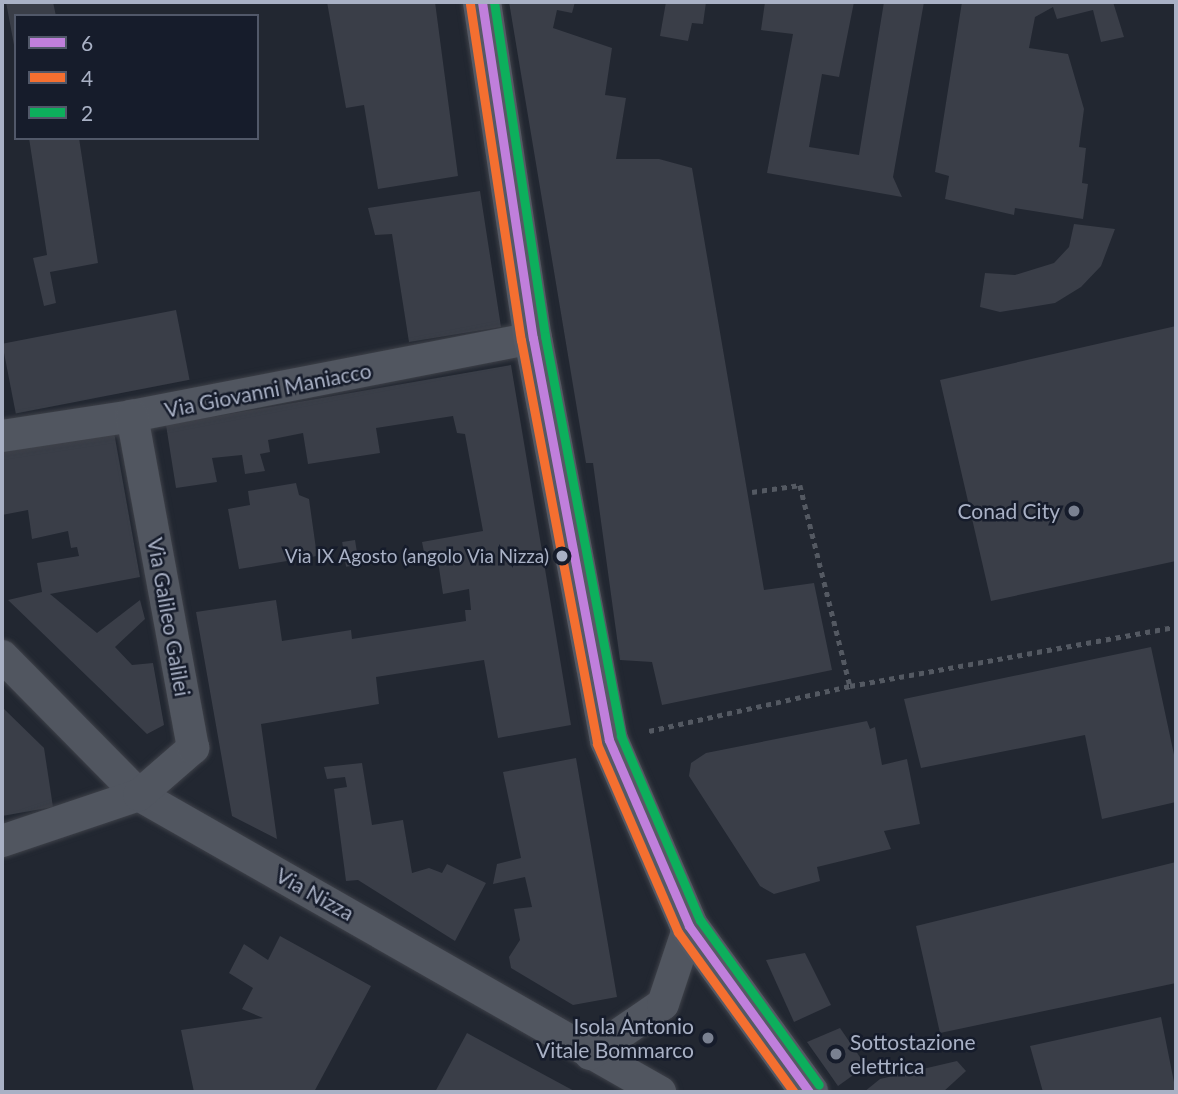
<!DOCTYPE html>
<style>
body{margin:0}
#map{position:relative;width:1178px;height:1094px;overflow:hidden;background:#222731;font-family:Lato,sans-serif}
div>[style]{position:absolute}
.building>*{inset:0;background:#3a3e48;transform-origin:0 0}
.path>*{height:4.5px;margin-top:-2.25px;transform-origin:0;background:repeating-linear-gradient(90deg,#545962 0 5px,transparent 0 10px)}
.roads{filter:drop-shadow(0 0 2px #3e4149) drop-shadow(0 0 2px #3e4149)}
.minor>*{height:32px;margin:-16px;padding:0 16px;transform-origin:16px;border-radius:16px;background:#515660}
.secondary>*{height:38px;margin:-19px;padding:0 19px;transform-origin:19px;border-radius:19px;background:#555964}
.bus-1>*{height:9px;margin:-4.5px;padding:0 4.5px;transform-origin:4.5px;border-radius:4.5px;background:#c07fdc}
.bus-2>*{height:9px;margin:-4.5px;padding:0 4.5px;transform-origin:4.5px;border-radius:4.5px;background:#f46f30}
.bus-3>*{height:9px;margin:-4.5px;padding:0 4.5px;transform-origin:4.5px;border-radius:4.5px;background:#0daf5c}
.dots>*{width:19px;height:19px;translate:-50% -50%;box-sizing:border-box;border:4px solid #161c2b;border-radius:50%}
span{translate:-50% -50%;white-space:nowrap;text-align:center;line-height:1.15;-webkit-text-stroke:5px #161c2b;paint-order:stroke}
.bus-label{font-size:19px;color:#a9b1c5}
.right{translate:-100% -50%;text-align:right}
.street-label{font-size:21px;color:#a9b1c5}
.poi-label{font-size:21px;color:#a9b1c5}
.left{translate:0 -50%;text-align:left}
.frame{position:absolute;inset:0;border:4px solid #a9b1c5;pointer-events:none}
.legend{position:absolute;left:14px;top:14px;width:245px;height:126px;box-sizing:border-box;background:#161c2b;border:2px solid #515869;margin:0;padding:9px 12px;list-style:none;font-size:21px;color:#a9b1c5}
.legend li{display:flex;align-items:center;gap:14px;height:35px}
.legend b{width:35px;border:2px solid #515869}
</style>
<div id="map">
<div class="building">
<i style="clip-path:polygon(6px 2px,53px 2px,56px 16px,16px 16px,14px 45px)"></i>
<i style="clip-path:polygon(327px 2px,435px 2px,458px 176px,378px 189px,364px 105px,346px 108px)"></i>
<i style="clip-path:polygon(509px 2px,575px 2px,572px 13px,557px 10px,553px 28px,612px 48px,605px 95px,626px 98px,616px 159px,659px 159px,692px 168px,764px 590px,814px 583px,832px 670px,662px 705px,652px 662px,620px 660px,593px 463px,586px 463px)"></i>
<i style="clip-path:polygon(666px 2px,706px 2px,703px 24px,692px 23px,688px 41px,660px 36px)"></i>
<i style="clip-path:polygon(765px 2px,854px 2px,839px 77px,822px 74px,809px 147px,859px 155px,884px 2px,924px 2px,893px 177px,902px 197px,767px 173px,793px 34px,761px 30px)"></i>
<i style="clip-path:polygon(962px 2px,1113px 2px,1124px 37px,1101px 42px,1093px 10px,1057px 19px,1053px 7px,1035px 17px,1029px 48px,1068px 54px,1084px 109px,1079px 147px,1086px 148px,1082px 183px,1088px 184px,1083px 219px,1015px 208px,1014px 215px,945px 199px,949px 176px,935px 172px)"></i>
<i style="clip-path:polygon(29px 138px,79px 138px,98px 263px,50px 272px,56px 303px,44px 306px,33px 258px,47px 255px)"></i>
<i style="clip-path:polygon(480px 191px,501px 327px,409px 342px,392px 234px,375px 235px,368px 208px)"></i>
<i style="clip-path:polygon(1074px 224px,1115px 229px,1101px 266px,1081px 287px,1055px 303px,1000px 312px,980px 307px,985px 273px,1015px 275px,1054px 263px,1069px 247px)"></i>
<i style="left:176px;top:310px;width:71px;height:177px;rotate:79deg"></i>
<i style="clip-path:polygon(1176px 326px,1176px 561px,991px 601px,940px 380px)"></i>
<i style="clip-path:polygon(511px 365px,571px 725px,498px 738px,484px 660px,376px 677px,379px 704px,261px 724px,277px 839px,232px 816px,196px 612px,276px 600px,282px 641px,351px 630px,352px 639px,466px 621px,465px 610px,471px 610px,469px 589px,443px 594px,437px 555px,425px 557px,422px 542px,483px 531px,465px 434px,457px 433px,453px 416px,376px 428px,380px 453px,308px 464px,303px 433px,268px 440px,270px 452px,260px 454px,265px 471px,245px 474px,242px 455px,212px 458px,217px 482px,176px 488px,166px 425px)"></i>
<i style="clip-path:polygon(114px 432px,140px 577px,50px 594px,97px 633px,140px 600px,145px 619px,115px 647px,132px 665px,153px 663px,164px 725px,147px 734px,8px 600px,42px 592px,37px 563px,79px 556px,77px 547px,71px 548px,68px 531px,32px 539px,28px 510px,2px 515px,2px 452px)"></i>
<i style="clip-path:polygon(296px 483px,299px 495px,309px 499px,317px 556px,239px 569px,228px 509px,250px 505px,248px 491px)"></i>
<i style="left:355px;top:540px;width:25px;height:13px;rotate:81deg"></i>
<i style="clip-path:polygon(1151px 647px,1176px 764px,1176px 802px,1102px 819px,1085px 735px,921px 768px,904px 699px)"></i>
<i style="clip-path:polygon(2px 707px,44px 748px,53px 807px,2px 816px)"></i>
<i style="clip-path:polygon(867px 721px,870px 729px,875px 727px,882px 765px,907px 759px,920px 824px,884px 831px,891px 849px,817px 867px,820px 881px,774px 894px,760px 886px,689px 776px,691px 763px,706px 753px)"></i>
<i style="clip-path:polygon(576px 758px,617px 997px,573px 1005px,511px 968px,509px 957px,520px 940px,514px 909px,532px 907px,525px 877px,493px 884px,497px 864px,521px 858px,503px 772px)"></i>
<i style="clip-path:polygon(362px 763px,372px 825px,403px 820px,412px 873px,429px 868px,442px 873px,447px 864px,486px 883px,455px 941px,358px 880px,346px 881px,334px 789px,347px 787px,345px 777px,327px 779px,324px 767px)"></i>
<i style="clip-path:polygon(1176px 862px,1176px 983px,940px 1033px,916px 926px)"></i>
<i style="clip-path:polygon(280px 936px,371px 986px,314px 1092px,194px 1092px,181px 1030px,263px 1018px,242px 1009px,253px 988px,229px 973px,244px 944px,268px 960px)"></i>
<i style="clip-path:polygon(805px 953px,831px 1005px,794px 1022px,766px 960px)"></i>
<i style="clip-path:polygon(1161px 1017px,1176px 1092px,1043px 1092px,1030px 1046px)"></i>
<i style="clip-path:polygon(840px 1028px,866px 1066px,838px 1086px,807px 1042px)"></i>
<i style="clip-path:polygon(467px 1033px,576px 1092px,435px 1092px)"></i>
<i style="clip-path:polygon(957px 1061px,966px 1071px,943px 1092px,864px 1092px,880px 1079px)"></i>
</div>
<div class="path">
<i style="left:752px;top:492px;width:49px;rotate:-8.3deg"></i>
<i style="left:800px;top:485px;width:207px;rotate:76deg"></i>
<i style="left:649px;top:731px;width:206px;rotate:-12.6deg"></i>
<i style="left:850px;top:686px;width:331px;rotate:-10.3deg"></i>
</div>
<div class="roads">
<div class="minor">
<i style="left:2px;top:436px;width:132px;rotate:-8.7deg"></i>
<i style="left:132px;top:416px;width:409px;rotate:-11deg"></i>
<i style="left:2px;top:656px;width:195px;rotate:45.4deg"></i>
<i style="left:139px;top:795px;width:600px;rotate:29.69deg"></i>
<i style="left:2px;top:841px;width:145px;rotate:-18.6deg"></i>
<i style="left:139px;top:795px;width:72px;rotate:-41deg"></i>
<i style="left:193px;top:748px;width:338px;rotate:-100.4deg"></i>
<i style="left:590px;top:1054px;width:88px;rotate:-34.4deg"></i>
<i style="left:663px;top:1004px;width:82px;rotate:-71.6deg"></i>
</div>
<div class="secondary">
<i style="left:482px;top:2px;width:340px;rotate:81.4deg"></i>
<i style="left:533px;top:338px;width:409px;rotate:79.3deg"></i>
<i style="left:609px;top:740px;width:202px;rotate:66.7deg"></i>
<i style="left:689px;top:926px;width:205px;rotate:54.1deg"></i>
</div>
</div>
<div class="bus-1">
<i style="left:482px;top:2px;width:340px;rotate:81.4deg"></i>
<i style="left:533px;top:338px;width:409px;rotate:79.3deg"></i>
<i style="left:609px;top:740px;width:202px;rotate:66.7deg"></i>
<i style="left:689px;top:926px;width:205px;rotate:54.1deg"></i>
</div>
<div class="bus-2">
<i style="left:470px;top:4px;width:340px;rotate:81.4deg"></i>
<i style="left:521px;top:340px;width:411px;rotate:79.3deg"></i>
<i style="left:597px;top:744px;width:205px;rotate:66.7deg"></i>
<i style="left:678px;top:932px;width:198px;rotate:54.1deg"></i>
</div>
<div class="bus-3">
<i style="left:494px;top:2px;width:338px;rotate:81.3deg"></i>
<i style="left:545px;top:336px;width:407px;rotate:79.2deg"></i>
<i style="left:621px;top:736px;width:200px;rotate:66.8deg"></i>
<i style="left:700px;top:920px;width:203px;rotate:54.2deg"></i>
</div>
<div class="dots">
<i style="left:1074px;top:511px;background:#7a8191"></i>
<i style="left:562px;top:556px;background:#a9b1c5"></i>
<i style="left:708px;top:1038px;background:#7a8191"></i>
<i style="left:836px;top:1054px;background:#7a8191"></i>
</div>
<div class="bus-label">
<span class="right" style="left:549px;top:556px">Via IX Agosto (angolo Via Nizza)</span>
</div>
<div class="street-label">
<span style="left:268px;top:390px;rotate:-11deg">Via Giovanni Maniacco</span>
<span style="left:169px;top:617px;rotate:80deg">Via Galileo Galilei</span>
<span style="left:315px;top:894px;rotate:29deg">Via Nizza</span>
</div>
<div class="poi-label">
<span class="right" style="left:1060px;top:511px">Conad City</span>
<span class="right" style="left:694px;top:1038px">Isola Antonio<br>Vitale Bommarco</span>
<span class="left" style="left:850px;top:1054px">Sottostazione<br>elettrica</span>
</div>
<div class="frame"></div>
<ul class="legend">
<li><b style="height:9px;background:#c07fdc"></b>6</li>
<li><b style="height:9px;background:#f46f30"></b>4</li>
<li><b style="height:9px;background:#0daf5c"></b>2</li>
</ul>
</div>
